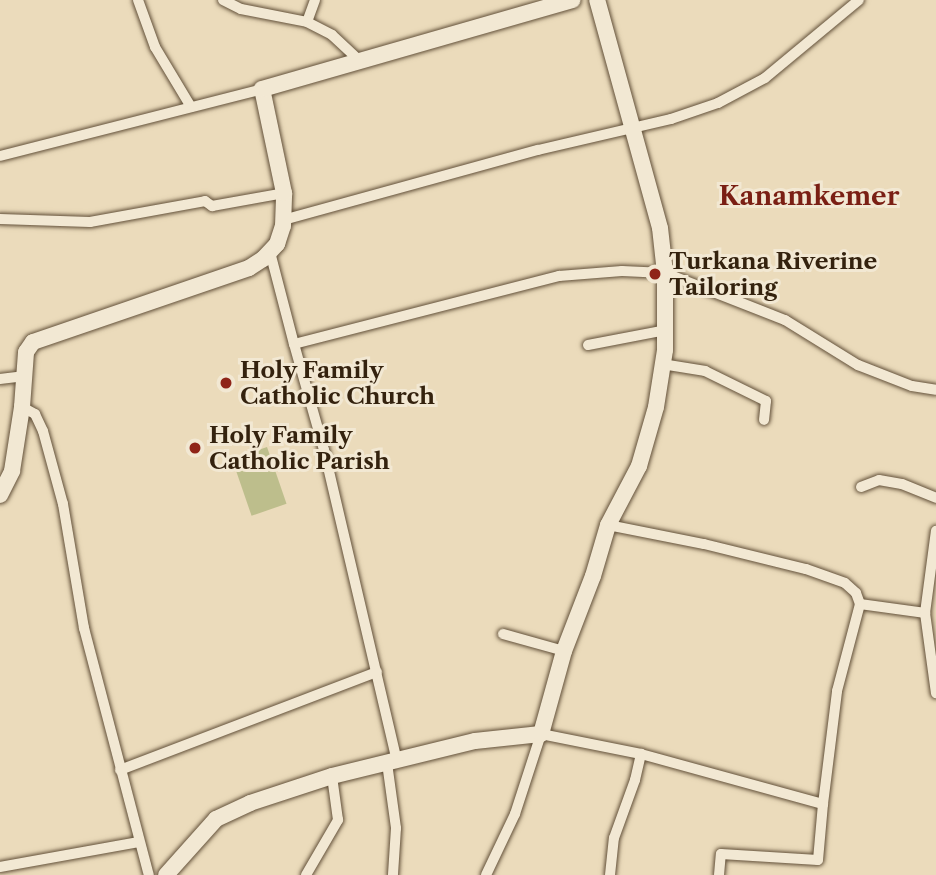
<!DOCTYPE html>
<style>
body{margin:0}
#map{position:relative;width:936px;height:875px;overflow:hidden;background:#ebdbbb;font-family:"Libre Caslon Text",serif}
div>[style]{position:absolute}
.green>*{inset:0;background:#bdbe8c;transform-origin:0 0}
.roads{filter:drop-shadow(0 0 2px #625039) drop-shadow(0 0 2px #625039)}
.street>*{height:10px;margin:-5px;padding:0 5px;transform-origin:5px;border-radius:5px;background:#f2e8d3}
.secondary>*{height:16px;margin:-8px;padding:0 8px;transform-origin:8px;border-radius:8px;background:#f2e8d3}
.dots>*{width:19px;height:19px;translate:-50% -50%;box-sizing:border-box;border:4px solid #f2e8d3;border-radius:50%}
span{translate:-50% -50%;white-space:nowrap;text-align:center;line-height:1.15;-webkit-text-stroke:6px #f2e8d3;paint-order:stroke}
.poi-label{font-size:23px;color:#34220e;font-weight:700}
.left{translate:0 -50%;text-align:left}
.quarter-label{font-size:26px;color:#7a1f14;font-weight:700}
</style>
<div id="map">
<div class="green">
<i style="left:267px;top:447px;width:60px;height:37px;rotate:71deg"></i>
</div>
<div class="roads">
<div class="street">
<i style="left:138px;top:0;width:50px;rotate:70.1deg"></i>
<i style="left:155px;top:47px;width:70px;rotate:59deg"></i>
<i style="left:223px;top:0;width:20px;rotate:27deg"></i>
<i style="left:241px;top:9px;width:67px;rotate:11.1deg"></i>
<i style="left:315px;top:0;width:23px;rotate:110deg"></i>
<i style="left:307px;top:22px;width:28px;rotate:27deg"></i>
<i style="left:332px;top:35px;width:38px;rotate:43deg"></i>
<i style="left:0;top:156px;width:270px;rotate:-14.3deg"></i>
<i style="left:0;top:219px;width:90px;rotate:1.9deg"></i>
<i style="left:90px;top:222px;width:117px;rotate:-10.3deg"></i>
<i style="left:205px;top:201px;width:9px;rotate:36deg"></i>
<i style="left:212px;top:206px;width:73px;rotate:-10.2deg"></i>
<i style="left:283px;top:220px;width:264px;rotate:-15.4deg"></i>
<i style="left:538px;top:150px;width:137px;rotate:-13.1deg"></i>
<i style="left:671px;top:119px;width:50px;rotate:-18.8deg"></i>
<i style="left:718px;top:103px;width:53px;rotate:-28deg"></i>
<i style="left:765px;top:78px;width:122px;rotate:-39.7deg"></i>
<i style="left:270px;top:252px;width:95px;rotate:75.4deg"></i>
<i style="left:294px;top:344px;width:274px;rotate:-14.4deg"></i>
<i style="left:559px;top:276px;width:63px;rotate:-4.5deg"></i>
<i style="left:622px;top:271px;width:43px;rotate:2.7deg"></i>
<i style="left:665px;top:273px;width:129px;rotate:21.4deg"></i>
<i style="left:785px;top:320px;width:86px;rotate:31.7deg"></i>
<i style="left:858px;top:365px;width:58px;rotate:21.3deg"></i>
<i style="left:912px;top:386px;width:24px;rotate:9deg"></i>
<i style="left:294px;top:344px;width:110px;rotate:74.2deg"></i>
<i style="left:324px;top:450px;width:319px;rotate:76.8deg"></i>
<i style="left:588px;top:345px;width:79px;rotate:-10.9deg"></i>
<i style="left:662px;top:364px;width:44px;rotate:9.2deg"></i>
<i style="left:705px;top:371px;width:68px;rotate:26.2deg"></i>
<i style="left:766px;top:401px;width:19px;rotate:96deg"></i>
<i style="left:0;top:379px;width:23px;rotate:-7deg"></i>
<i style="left:22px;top:407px;width:15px;rotate:28deg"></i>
<i style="left:35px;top:414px;width:19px;rotate:65deg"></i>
<i style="left:43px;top:431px;width:76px;rotate:74.7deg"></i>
<i style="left:63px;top:504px;width:126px;rotate:80.4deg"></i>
<i style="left:84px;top:628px;width:255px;rotate:75.3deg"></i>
<i style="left:861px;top:487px;width:19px;rotate:-21deg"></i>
<i style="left:879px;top:480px;width:23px;rotate:10deg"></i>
<i style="left:902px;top:484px;width:37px;rotate:22deg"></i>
<i style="left:608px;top:525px;width:98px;rotate:11.2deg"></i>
<i style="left:704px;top:544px;width:105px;rotate:13.8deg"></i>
<i style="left:806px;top:569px;width:41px;rotate:19.7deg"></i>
<i style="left:845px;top:583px;width:15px;rotate:42deg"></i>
<i style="left:856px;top:593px;width:12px;rotate:70deg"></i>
<i style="left:860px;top:604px;width:66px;rotate:7.9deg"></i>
<i style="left:925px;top:613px;width:81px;rotate:82.2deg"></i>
<i style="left:925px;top:613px;width:83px;rotate:-82.4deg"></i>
<i style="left:503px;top:634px;width:63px;rotate:15.6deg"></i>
<i style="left:387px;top:763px;width:66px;rotate:82.1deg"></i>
<i style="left:396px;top:828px;width:47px;rotate:93.7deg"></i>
<i style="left:120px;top:770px;width:275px;rotate:-20.9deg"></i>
<i style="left:0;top:867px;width:141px;rotate:-10.2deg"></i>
<i style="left:306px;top:875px;width:64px;rotate:-59.8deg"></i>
<i style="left:338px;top:820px;width:44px;rotate:-97.8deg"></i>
<i style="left:486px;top:875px;width:68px;rotate:-64.6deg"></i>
<i style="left:515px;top:814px;width:84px;rotate:-72deg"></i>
<i style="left:541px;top:734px;width:102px;rotate:11.3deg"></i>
<i style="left:641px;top:754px;width:189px;rotate:15.4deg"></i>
<i style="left:823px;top:804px;width:114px;rotate:-82.9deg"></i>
<i style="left:837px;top:691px;width:90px;rotate:-75.2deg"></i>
<i style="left:610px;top:875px;width:37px;rotate:-84deg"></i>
<i style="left:614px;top:838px;width:62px;rotate:-70.1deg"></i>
<i style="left:635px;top:780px;width:27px;rotate:-77deg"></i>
<i style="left:719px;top:875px;width:21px;rotate:-85deg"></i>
<i style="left:721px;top:854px;width:97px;rotate:3.5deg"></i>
<i style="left:818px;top:860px;width:56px;rotate:-84.9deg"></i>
</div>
<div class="secondary">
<i style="left:0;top:495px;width:27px;rotate:-63deg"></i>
<i style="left:12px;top:471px;width:65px;rotate:-81.1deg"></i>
<i style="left:22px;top:407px;width:55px;rotate:-85.8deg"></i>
<i style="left:26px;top:352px;width:12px;rotate:-55deg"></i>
<i style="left:33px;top:342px;width:228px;rotate:-18.9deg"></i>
<i style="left:249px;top:268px;width:17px;rotate:-33deg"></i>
<i style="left:263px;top:259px;width:21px;rotate:-47deg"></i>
<i style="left:277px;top:244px;width:19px;rotate:-72deg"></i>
<i style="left:283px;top:226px;width:33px;rotate:-88deg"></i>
<i style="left:284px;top:193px;width:106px;rotate:-101.9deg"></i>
<i style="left:262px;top:89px;width:323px;rotate:-16deg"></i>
<i style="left:166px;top:875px;width:75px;rotate:-48.2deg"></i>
<i style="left:216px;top:819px;width:38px;rotate:-25deg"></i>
<i style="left:250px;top:803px;width:86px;rotate:-18.2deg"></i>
<i style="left:332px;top:776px;width:147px;rotate:-13.8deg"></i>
<i style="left:475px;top:741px;width:66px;rotate:-6.1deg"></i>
<i style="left:541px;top:734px;width:86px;rotate:-74.5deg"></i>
<i style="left:564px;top:651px;width:80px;rotate:-68.9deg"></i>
<i style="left:593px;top:576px;width:53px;rotate:-73.6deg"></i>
<i style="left:608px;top:525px;width:67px;rotate:-62.3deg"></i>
<i style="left:639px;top:466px;width:61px;rotate:-73.9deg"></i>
<i style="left:656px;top:407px;width:58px;rotate:-81deg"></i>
<i style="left:665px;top:350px;width:77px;rotate:-90deg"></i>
<i style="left:665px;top:273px;width:45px;rotate:-96.3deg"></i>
<i style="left:660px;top:228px;width:237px;rotate:-105.4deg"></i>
</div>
</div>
<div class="dots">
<i style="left:655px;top:274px;background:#8f2418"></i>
<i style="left:226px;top:383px;background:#8f2418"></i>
<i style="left:195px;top:448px;background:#8f2418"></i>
</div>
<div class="poi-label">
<span class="left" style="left:669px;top:274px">Turkana Riverine<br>Tailoring</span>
<span class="left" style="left:240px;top:383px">Holy Family<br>Catholic Church</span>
<span class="left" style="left:209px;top:448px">Holy Family<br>Catholic Parish</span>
</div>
<div class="quarter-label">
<span style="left:809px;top:197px">Kanamkemer</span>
</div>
</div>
